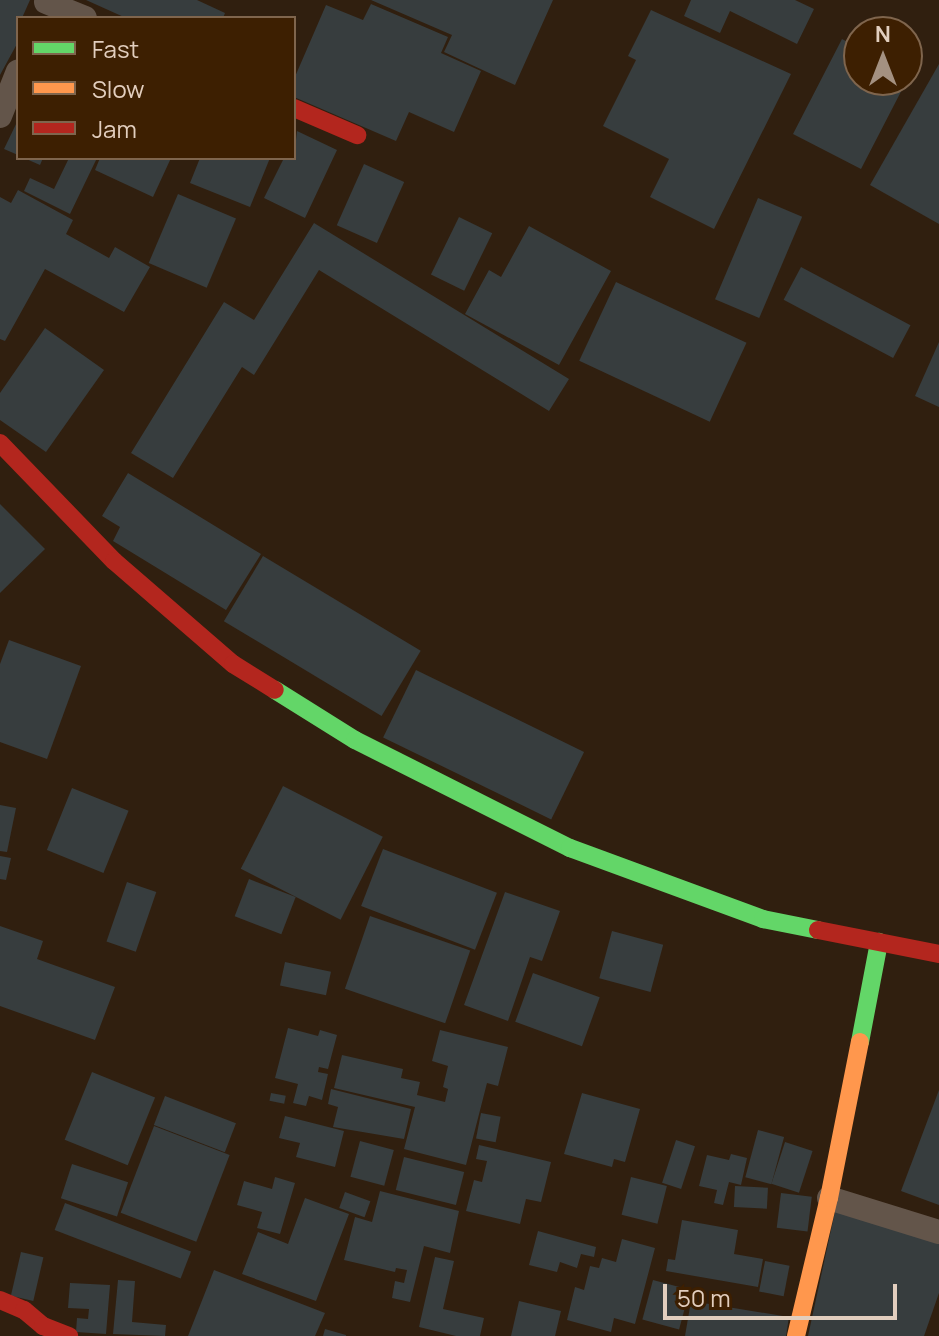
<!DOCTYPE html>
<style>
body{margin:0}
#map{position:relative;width:939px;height:1336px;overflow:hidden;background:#301f0f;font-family:Manrope,sans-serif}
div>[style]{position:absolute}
.building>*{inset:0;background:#373d3e;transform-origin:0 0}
.street>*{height:24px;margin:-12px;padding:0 12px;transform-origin:12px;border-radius:12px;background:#63554a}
.fast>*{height:18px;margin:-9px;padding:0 9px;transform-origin:9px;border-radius:9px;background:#63d668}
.slow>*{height:18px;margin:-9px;padding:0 9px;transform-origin:9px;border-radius:9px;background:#ff974d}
.jam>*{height:18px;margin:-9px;padding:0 9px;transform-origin:9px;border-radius:9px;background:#b3261e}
span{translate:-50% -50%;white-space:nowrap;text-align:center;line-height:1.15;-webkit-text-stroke:8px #3d1f01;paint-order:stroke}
.legend{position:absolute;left:16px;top:16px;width:280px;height:144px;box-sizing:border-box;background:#3d1f01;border:2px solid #7f654d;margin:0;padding:10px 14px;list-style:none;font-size:24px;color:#e2cebe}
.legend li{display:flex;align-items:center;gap:16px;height:40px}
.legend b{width:40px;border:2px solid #7f654d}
.north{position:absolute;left:843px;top:16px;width:80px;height:80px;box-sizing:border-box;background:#3d1f01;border:2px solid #7f654d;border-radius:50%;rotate:0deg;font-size:22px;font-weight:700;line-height:32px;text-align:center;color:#e2cebe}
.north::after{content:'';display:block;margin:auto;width:28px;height:36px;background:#a49181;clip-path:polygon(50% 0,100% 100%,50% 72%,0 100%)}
.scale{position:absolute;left:663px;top:1284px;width:234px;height:36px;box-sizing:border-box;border:4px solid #e2cebe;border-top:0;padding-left:10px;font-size:24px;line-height:28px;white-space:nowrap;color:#e2cebe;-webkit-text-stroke:6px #3d1f01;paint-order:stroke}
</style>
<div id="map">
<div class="building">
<i style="clip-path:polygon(0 0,30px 0,22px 18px,18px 18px,18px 42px,0 75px)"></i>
<i style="clip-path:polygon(86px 0,197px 0,225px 13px,223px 18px,126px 18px)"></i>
<i style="clip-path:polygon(371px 0,553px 0,515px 85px,444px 52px,452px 35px)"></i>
<i style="clip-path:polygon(691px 0,795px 0,814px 9px,797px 44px,730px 11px,720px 33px,684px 16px)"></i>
<i style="clip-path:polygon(371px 4px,448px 37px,441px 53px,481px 71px,454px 132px,409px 112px,396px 141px,294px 97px,294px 79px,326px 5px,363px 20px)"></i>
<i style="clip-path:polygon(651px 10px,791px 74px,714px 229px,650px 197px,669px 159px,603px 126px,636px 60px,628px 56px)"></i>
<i style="clip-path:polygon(842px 39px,859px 48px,859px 80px,907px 80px,861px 169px,793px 134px)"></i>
<i style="clip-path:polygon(939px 64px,939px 224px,870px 185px)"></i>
<i style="clip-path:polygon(18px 120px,18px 155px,4px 149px)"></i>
<i style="clip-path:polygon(297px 131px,337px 150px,305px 218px,264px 198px,284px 158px,294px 158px)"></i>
<i style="clip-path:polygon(24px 158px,43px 158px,40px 165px)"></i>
<i style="clip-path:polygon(69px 158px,97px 158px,70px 214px,24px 191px,30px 178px,54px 189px)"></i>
<i style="clip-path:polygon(100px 158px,171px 158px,153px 197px,95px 170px)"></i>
<i style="clip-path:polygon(200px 158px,270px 158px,250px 207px,190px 183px)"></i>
<i style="left:364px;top:164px;width:44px;height:67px;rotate:24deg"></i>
<i style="clip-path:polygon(18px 190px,73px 220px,66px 234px,109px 258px,115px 247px,150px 267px,124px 312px,45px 269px,5px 341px,0 339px,0 197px,11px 203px)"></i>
<i style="left:178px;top:194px;width:63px;height:75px;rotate:23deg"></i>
<i style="left:758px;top:198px;width:48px;height:110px;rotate:23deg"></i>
<i style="left:459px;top:217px;width:37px;height:64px;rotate:26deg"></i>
<i style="clip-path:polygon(314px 223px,569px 379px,549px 411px,319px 270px,254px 375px,242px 367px,173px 478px,131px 453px,224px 302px,254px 320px)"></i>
<i style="clip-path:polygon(529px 226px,611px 271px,559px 365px,465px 314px,489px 270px,501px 277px)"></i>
<i style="left:801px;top:267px;width:124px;height:37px;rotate:28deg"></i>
<i style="left:616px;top:282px;width:144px;height:87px;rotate:25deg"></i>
<i style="clip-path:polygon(45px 328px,104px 370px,46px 452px,0 420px,0 393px)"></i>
<i style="clip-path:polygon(939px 342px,939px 407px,915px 396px)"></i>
<i style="clip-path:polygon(128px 473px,261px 554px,226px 610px,113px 541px,120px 527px,102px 516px)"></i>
<i style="clip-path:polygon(0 504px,45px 549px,0 593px)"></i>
<i style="left:263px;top:556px;width:184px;height:76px;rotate:31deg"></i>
<i style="clip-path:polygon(9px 640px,81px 666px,47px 759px,0 742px,0 664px)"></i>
<i style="left:416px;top:670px;width:187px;height:75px;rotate:26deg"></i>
<i style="left:283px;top:786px;width:112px;height:93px;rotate:27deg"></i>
<i style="left:72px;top:788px;width:61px;height:67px;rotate:22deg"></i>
<i style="clip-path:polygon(0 805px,16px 808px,7px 852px,0 851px)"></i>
<i style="left:383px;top:849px;width:122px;height:61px;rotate:21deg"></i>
<i style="clip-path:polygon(0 856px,11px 858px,6px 880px,0 879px)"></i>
<i style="left:249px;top:879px;width:50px;height:40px;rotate:21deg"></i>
<i style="left:127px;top:882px;width:31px;height:63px;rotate:19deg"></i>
<i style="clip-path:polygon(505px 892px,560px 911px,542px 961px,530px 957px,508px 1021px,464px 1005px)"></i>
<i style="left:370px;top:916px;width:106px;height:77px;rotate:19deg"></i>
<i style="clip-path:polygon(0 926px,43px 941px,37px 959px,115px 987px,95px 1040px,0 1006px)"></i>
<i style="left:612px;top:931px;width:53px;height:49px;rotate:15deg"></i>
<i style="left:285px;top:962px;width:47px;height:24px;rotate:12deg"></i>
<i style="left:533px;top:973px;width:71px;height:52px;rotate:20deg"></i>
<i style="clip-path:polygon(288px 1028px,318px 1036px,320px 1030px,337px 1035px,328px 1069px,319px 1067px,318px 1072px,328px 1074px,322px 1100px,309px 1096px,306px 1106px,293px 1103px,298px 1084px,275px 1078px)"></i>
<i style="clip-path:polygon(440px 1030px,508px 1047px,498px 1086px,487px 1083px,466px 1165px,404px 1149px,415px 1107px,334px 1088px,342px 1055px,403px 1069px,401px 1078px,420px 1082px,417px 1095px,445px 1102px,448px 1089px,443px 1087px,448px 1066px,432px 1061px)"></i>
<i style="left:92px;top:1072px;width:68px;height:73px;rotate:22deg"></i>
<i style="clip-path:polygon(331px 1089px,411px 1109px,404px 1139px,333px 1127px,338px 1107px,328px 1104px)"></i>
<i style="clip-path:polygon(939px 1090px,939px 1205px,901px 1191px)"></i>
<i style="left:271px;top:1093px;width:15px;height:8px;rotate:11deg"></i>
<i style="clip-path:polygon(582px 1093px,640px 1109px,625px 1162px,614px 1159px,612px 1167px,564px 1154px)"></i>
<i style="left:165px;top:1096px;width:76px;height:31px;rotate:21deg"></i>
<i style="left:481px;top:1113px;width:20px;height:26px;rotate:11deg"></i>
<i style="clip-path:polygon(285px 1116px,344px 1131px,335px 1167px,296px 1157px,300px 1143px,279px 1138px)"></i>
<i style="left:154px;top:1126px;width:81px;height:93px;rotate:21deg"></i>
<i style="left:758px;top:1130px;width:27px;height:49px;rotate:15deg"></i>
<i style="left:676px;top:1140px;width:20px;height:45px;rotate:18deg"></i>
<i style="left:360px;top:1141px;width:35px;height:37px;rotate:15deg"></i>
<i style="left:785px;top:1142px;width:29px;height:44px;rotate:18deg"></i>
<i style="clip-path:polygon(479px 1145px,551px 1162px,541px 1202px,526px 1199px,520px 1224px,466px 1211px,474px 1180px,482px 1182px,487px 1161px,476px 1159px)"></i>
<i style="clip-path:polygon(731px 1154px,747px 1158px,741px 1185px,729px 1182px,723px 1205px,714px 1203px,717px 1190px,699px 1186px,707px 1155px,729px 1160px)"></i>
<i style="left:404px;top:1157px;width:62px;height:34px;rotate:14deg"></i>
<i style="left:72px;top:1164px;width:59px;height:36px;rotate:18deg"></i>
<i style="clip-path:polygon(275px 1177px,295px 1183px,280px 1234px,257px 1228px,262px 1212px,237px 1205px,244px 1181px,272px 1189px)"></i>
<i style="left:631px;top:1177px;width:37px;height:39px;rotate:14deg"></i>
<i style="left:735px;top:1186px;width:33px;height:21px;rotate:3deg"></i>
<i style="clip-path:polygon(380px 1191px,459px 1211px,450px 1253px,424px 1246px,410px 1302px,392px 1298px,395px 1281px,404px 1283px,407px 1270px,396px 1268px,395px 1272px,344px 1260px,355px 1217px,372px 1222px)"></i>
<i style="left:345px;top:1192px;width:27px;height:17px;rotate:20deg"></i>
<i style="left:781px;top:1193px;width:31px;height:35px;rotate:7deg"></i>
<i style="clip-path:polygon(305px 1198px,349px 1214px,316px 1301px,242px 1274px,258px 1232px,288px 1244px)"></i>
<i style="left:65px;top:1203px;width:135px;height:29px;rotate:21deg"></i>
<i style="clip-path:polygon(836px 1207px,939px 1244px,939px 1293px,924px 1336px,808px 1336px)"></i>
<i style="clip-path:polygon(682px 1220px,738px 1230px,734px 1254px,763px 1259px,758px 1287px,666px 1271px,668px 1259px,675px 1260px)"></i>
<i style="clip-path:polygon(538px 1231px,596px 1247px,594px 1257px,581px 1254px,577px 1268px,560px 1262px,557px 1272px,529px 1265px)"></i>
<i style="clip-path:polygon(622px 1239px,655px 1248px,635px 1324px,614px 1318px,611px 1332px,567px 1320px,575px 1287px,584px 1290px,590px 1266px,599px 1268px,602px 1258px,616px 1262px)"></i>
<i style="left:21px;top:1252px;width:23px;height:45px;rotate:13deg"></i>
<i style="clip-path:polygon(435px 1257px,454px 1261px,443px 1309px,484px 1318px,480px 1336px,456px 1336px,419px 1327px)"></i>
<i style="left:765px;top:1261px;width:25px;height:31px;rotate:11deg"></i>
<i style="clip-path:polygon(214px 1270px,325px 1313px,315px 1336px,188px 1336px)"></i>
<i style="clip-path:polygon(118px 1280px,135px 1281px,132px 1322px,166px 1325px,165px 1336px,113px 1334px)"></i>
<i style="left:653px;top:1280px;width:38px;height:41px;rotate:15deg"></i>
<i style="clip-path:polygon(70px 1283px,110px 1285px,106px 1334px,76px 1332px,77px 1318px,88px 1319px,89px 1309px,68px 1308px)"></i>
<i style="clip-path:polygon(519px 1301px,561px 1311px,555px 1336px,511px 1336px)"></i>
<i style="clip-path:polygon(691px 1301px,789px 1317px,786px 1336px,685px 1336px)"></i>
<i style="clip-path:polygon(325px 1329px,346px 1335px,346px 1336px,323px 1336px)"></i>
</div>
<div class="street">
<i style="left:46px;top:2px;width:42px;rotate:22.3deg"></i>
<i style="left:0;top:116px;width:48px;rotate:-68.2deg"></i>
<i style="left:829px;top:1198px;width:115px;rotate:17.2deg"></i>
</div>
<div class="fast">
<i style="left:275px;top:690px;width:94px;rotate:32deg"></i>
<i style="left:355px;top:740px;width:241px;rotate:26.7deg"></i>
<i style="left:570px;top:848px;width:206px;rotate:20.2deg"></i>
<i style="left:763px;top:919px;width:56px;rotate:11.3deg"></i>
<i style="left:860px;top:1042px;width:102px;rotate:-79.2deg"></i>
</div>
<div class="slow">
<i style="left:796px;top:1336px;width:142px;rotate:-76.6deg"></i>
<i style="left:829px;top:1198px;width:159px;rotate:-78.8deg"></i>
</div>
<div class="jam">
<i style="left:294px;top:108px;width:69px;rotate:23.2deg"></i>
<i style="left:0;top:443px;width:164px;rotate:46deg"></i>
<i style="left:114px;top:561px;width:157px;rotate:40.9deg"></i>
<i style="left:233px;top:664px;width:49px;rotate:31.8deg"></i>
<i style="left:818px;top:930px;width:123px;rotate:11.2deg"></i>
<i style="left:0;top:1300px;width:26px;rotate:23deg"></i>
<i style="left:24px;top:1310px;width:25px;rotate:40deg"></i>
<i style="left:43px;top:1326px;width:28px;rotate:21deg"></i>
</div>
<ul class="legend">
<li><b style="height:10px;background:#63d668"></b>Fast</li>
<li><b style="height:10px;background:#ff974d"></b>Slow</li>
<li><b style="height:10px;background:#b3261e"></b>Jam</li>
</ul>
<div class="north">N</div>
<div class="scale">50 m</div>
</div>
